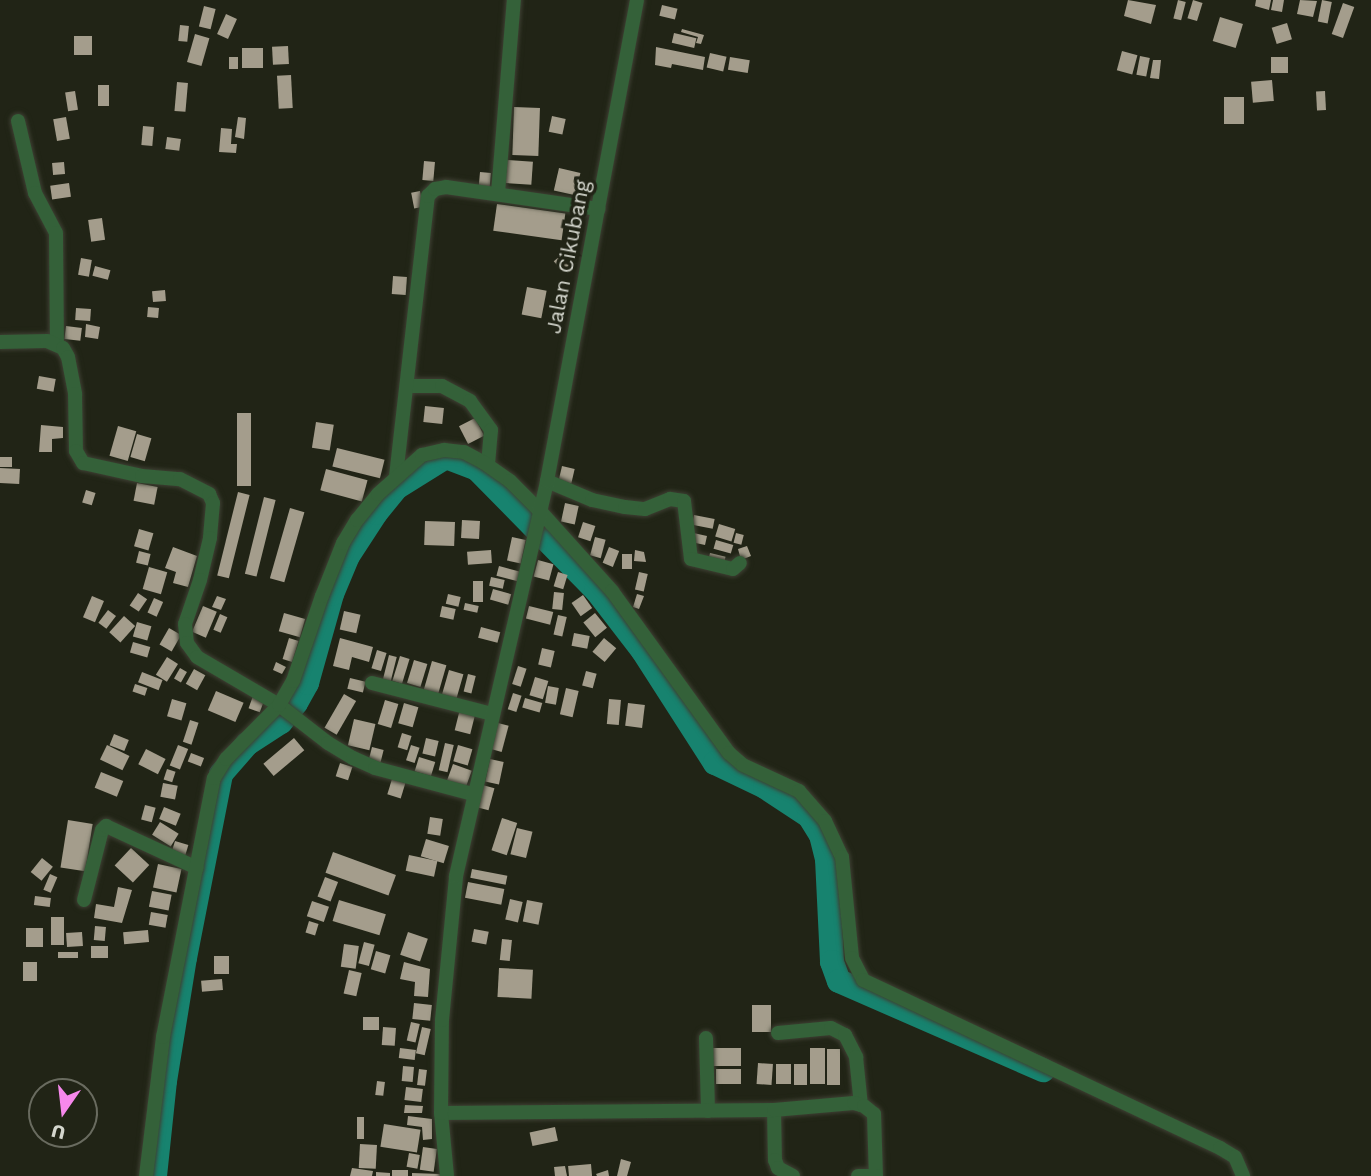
<!DOCTYPE html>
<style>
body{margin:0}
#map{position:relative;width:1371px;height:1176px;overflow:hidden;background:#212416;font-family:"Work Sans",sans-serif}
div>[style]{position:absolute}
.river>*{height:24px;margin:-12px;padding:0 12px;transform-origin:12px;border-radius:12px;background:#17836f}
.building>*{inset:0;background:#a49d8c;transform-origin:0 0}
.roads{filter:drop-shadow(0 0 2px #3e4033) drop-shadow(0 0 2px #3e4033)}
.minor>*{height:14px;margin:-7px;padding:0 7px;transform-origin:7px;border-radius:7px;background:#346139}
span{translate:-50% -50%;white-space:nowrap;text-align:center;line-height:1.15;-webkit-text-stroke:7px #212416;paint-order:stroke}
.street-label{font-size:21px;color:#d4d6cd}
.north{position:absolute;left:28px;top:1078px;width:70px;height:70px;box-sizing:border-box;background:#212416;border:2px solid #696b5f;border-radius:50%;rotate:194deg;font-size:19px;font-weight:700;line-height:28px;text-align:center;color:#d4d6cd}
.north::after{content:'';display:block;margin:auto;width:24px;height:32px;background:#f788ec;clip-path:polygon(50% 0,100% 100%,50% 72%,0 100%)}
</style>
<div id="map">
<div class="river">
<i style="left:155px;top:1176px;width:96px;rotate:-84deg"></i>
<i style="left:165px;top:1081px;width:125px;rotate:-80.8deg"></i>
<i style="left:185px;top:958px;width:187px;rotate:-78.9deg"></i>
<i style="left:221px;top:774px;width:40px;rotate:-49deg"></i>
<i style="left:247px;top:744px;width:40px;rotate:-32.9deg"></i>
<i style="left:281px;top:722px;width:24px;rotate:-52deg"></i>
<i style="left:296px;top:703px;width:23px;rotate:-61deg"></i>
<i style="left:307px;top:683px;width:92px;rotate:-74.3deg"></i>
<i style="left:332px;top:594px;width:41px;rotate:-67.2deg"></i>
<i style="left:348px;top:556px;width:51px;rotate:-56.9deg"></i>
<i style="left:376px;top:513px;width:32px;rotate:-51deg"></i>
<i style="left:396px;top:488px;width:59px;rotate:-31.8deg"></i>
<i style="left:446px;top:457px;width:33px;rotate:21deg"></i>
<i style="left:477px;top:469px;width:170px;rotate:45.5deg"></i>
<i style="left:596px;top:590px;width:77px;rotate:52.4deg"></i>
<i style="left:643px;top:651px;width:133px;rotate:57.3deg"></i>
<i style="left:715px;top:763px;width:55px;rotate:25.6deg"></i>
<i style="left:765px;top:787px;width:53px;rotate:33.4deg"></i>
<i style="left:809px;top:816px;width:22px;rotate:58deg"></i>
<i style="left:821px;top:835px;width:25px;rotate:76deg"></i>
<i style="left:827px;top:859px;width:103px;rotate:87.2deg"></i>
<i style="left:832px;top:962px;width:20px;rotate:70deg"></i>
<i style="left:839px;top:981px;width:223px;rotate:23.6deg"></i>
</div>
<div class="building">
<i style="clip-path:polygon(1128px 0,1156px 5px,1151px 24px,1124px 16px)"></i>
<i style="left:1178px;top:0;width:8px;height:19px;rotate:14deg"></i>
<i style="left:1193px;top:0;width:10px;height:19px;rotate:17deg"></i>
<i style="clip-path:polygon(1256px 0,1271px 0,1269px 10px,1255px 6px)"></i>
<i style="clip-path:polygon(1273px 0,1284px 0,1282px 12px,1271px 10px)"></i>
<i style="clip-path:polygon(1300px 0,1317px 1px,1313px 17px,1297px 14px)"></i>
<i style="left:1322px;top:0;width:10px;height:22px;rotate:11deg"></i>
<i style="left:1343px;top:3px;width:12px;height:33px;rotate:20deg"></i>
<i style="left:662px;top:5px;width:16px;height:11px;rotate:14deg"></i>
<i style="left:204px;top:6px;width:12px;height:21px;rotate:14deg"></i>
<i style="left:226px;top:14px;width:12px;height:22px;rotate:24deg"></i>
<i style="left:1220px;top:17px;width:24px;height:25px;rotate:17deg"></i>
<i style="left:1287px;top:23px;width:17px;height:16px;rotate:73deg"></i>
<i style="left:180px;top:25px;width:9px;height:16px;rotate:6deg"></i>
<i style="clip-path:polygon(682px 29px,704px 35px,701px 44px,696px 43px,698px 37px,681px 32px)"></i>
<i style="left:674px;top:33px;width:23px;height:10px;rotate:13deg"></i>
<i style="left:195px;top:34px;width:15px;height:29px;rotate:16deg"></i>
<i style="left:74px;top:36px;width:18px;height:19px"></i>
<i style="left:288px;top:46px;width:18px;height:16px;rotate:87deg"></i>
<i style="clip-path:polygon(656px 47px,705px 57px,703px 70px,672px 64px,671px 68px,655px 65px)"></i>
<i style="left:242px;top:48px;width:21px;height:20px"></i>
<i style="left:1122px;top:51px;width:16px;height:20px;rotate:15deg"></i>
<i style="left:710px;top:53px;width:17px;height:15px;rotate:13deg"></i>
<i style="left:1140px;top:56px;width:10px;height:19px;rotate:11deg"></i>
<i style="left:229px;top:57px;width:9px;height:12px"></i>
<i style="left:730px;top:57px;width:20px;height:13px;rotate:9deg"></i>
<i style="left:1271px;top:57px;width:17px;height:16px"></i>
<i style="clip-path:polygon(1153px 60px,1161px 60px,1159px 79px,1150px 78px)"></i>
<i style="left:291px;top:75px;width:33px;height:14px;rotate:87deg"></i>
<i style="left:1272px;top:80px;width:21px;height:21px;rotate:85deg"></i>
<i style="left:177px;top:82px;width:11px;height:29px;rotate:5deg"></i>
<i style="left:98px;top:85px;width:11px;height:21px"></i>
<i style="left:75px;top:91px;width:19px;height:10px;rotate:81deg"></i>
<i style="left:1325px;top:91px;width:19px;height:9px;rotate:87deg"></i>
<i style="left:1224px;top:97px;width:20px;height:27px"></i>
<i style="left:514px;top:107px;width:26px;height:48px;rotate:2deg"></i>
<i style="left:552px;top:116px;width:14px;height:16px;rotate:12deg"></i>
<i style="left:66px;top:117px;width:22px;height:13px;rotate:80deg"></i>
<i style="clip-path:polygon(238px 117px,246px 118px,244px 139px,235px 137px)"></i>
<i style="left:143px;top:126px;width:11px;height:19px;rotate:5deg"></i>
<i style="clip-path:polygon(221px 128px,232px 129px,231px 144px,237px 144px,236px 153px,219px 152px)"></i>
<i style="left:167px;top:137px;width:14px;height:12px;rotate:8deg"></i>
<i style="left:507px;top:160px;width:26px;height:23px;rotate:4deg"></i>
<i style="left:424px;top:161px;width:11px;height:19px;rotate:5deg"></i>
<i style="left:64px;top:162px;width:12px;height:12px;rotate:85deg"></i>
<i style="left:559px;top:168px;width:22px;height:23px;rotate:13deg"></i>
<i style="left:480px;top:172px;width:11px;height:15px;rotate:5deg"></i>
<i style="left:69px;top:183px;width:14px;height:19px;rotate:82deg"></i>
<i style="left:420px;top:191px;width:16px;height:9px;rotate:79deg"></i>
<i style="left:497px;top:204px;width:69px;height:27px;rotate:8deg"></i>
<i style="left:102px;top:218px;width:22px;height:14px;rotate:82deg"></i>
<i style="left:566px;top:251px;width:16px;height:16px;rotate:50deg"></i>
<i style="left:81px;top:258px;width:11px;height:17px;rotate:10deg"></i>
<i style="left:95px;top:266px;width:16px;height:10px;rotate:15deg"></i>
<i style="left:393px;top:276px;width:14px;height:18px;rotate:4deg"></i>
<i style="left:527px;top:287px;width:20px;height:28px;rotate:11deg"></i>
<i style="left:165px;top:290px;width:11px;height:13px;rotate:85deg"></i>
<i style="left:148px;top:307px;width:11px;height:10px;rotate:5deg"></i>
<i style="left:76px;top:308px;width:15px;height:12px;rotate:4deg"></i>
<i style="clip-path:polygon(86px 324px,100px 327px,98px 339px,85px 337px)"></i>
<i style="left:66px;top:326px;width:16px;height:13px;rotate:7deg"></i>
<i style="left:39px;top:376px;width:17px;height:13px;rotate:10deg"></i>
<i style="left:425px;top:406px;width:19px;height:16px;rotate:6deg"></i>
<i style="left:237px;top:413px;width:14px;height:73px"></i>
<i style="left:475px;top:418px;width:20px;height:18px;rotate:63deg"></i>
<i style="left:316px;top:422px;width:18px;height:26px;rotate:9deg"></i>
<i style="clip-path:polygon(41px 425px,63px 427px,63px 438px,52px 439px,52px 452px,39px 452px)"></i>
<i style="left:118px;top:426px;width:19px;height:31px;rotate:16deg"></i>
<i style="left:137px;top:434px;width:15px;height:24px;rotate:16deg"></i>
<i style="left:337px;top:448px;width:49px;height:19px;rotate:14deg"></i>
<i style="left:0;top:457px;width:12px;height:10px"></i>
<i style="left:562px;top:466px;width:13px;height:15px;rotate:13deg"></i>
<i style="left:0;top:468px;width:20px;height:15px;rotate:3deg"></i>
<i style="left:326px;top:469px;width:43px;height:22px;rotate:15deg"></i>
<i style="left:137px;top:483px;width:21px;height:18px;rotate:11deg"></i>
<i style="left:86px;top:490px;width:10px;height:13px;rotate:17deg"></i>
<i style="left:238px;top:492px;width:12px;height:86px;rotate:14deg"></i>
<i style="left:264px;top:497px;width:12px;height:79px;rotate:14deg"></i>
<i style="left:565px;top:503px;width:14px;height:19px;rotate:12deg"></i>
<i style="left:290px;top:508px;width:15px;height:73px;rotate:16deg"></i>
<i style="left:694px;top:515px;width:21px;height:10px;rotate:11deg"></i>
<i style="left:462px;top:520px;width:18px;height:18px;rotate:3deg"></i>
<i style="left:425px;top:521px;width:30px;height:24px;rotate:2deg"></i>
<i style="left:583px;top:522px;width:13px;height:16px;rotate:18deg"></i>
<i style="left:719px;top:524px;width:17px;height:13px;rotate:17deg"></i>
<i style="left:139px;top:529px;width:15px;height:18px;rotate:16deg"></i>
<i style="clip-path:polygon(689px 532px,707px 536px,705px 545px,691px 542px)"></i>
<i style="left:736px;top:533px;width:8px;height:10px;rotate:14deg"></i>
<i style="left:512px;top:537px;width:14px;height:24px;rotate:12deg"></i>
<i style="left:595px;top:537px;width:11px;height:19px;rotate:15deg"></i>
<i style="left:716px;top:540px;width:18px;height:9px;rotate:16deg"></i>
<i style="clip-path:polygon(747px 546px,751px 556px,741px 560px,738px 549px)"></i>
<i style="clip-path:polygon(173px 547px,197px 556px,188px 587px,173px 583px,176px 572px,165px 568px)"></i>
<i style="left:609px;top:547px;width:11px;height:17px;rotate:22deg"></i>
<i style="left:491px;top:550px;width:13px;height:24px;rotate:86deg"></i>
<i style="clip-path:polygon(635px 550px,644px 552px,646px 562px,634px 561px)"></i>
<i style="left:139px;top:551px;width:12px;height:12px;rotate:14deg"></i>
<i style="left:710px;top:553px;width:16px;height:8px;rotate:14deg"></i>
<i style="left:622px;top:554px;width:10px;height:15px"></i>
<i style="left:538px;top:560px;width:16px;height:17px;rotate:15deg"></i>
<i style="left:499px;top:566px;width:24px;height:10px;rotate:15deg"></i>
<i style="left:149px;top:567px;width:19px;height:23px;rotate:16deg"></i>
<i style="left:558px;top:572px;width:10px;height:15px;rotate:17deg"></i>
<i style="left:639px;top:572px;width:9px;height:18px;rotate:13deg"></i>
<i style="left:491px;top:577px;width:14px;height:9px;rotate:12deg"></i>
<i style="left:473px;top:581px;width:10px;height:21px"></i>
<i style="left:493px;top:589px;width:19px;height:11px;rotate:16deg"></i>
<i style="left:554px;top:592px;width:10px;height:17px;rotate:6deg"></i>
<i style="left:138px;top:593px;width:11px;height:15px;rotate:34deg"></i>
<i style="left:448px;top:594px;width:13px;height:10px;rotate:13deg"></i>
<i style="clip-path:polygon(637px 594px,644px 596px,639px 609px,633px 607px)"></i>
<i style="left:583px;top:595px;width:16px;height:14px;rotate:55deg"></i>
<i style="left:92px;top:596px;width:13px;height:23px;rotate:23deg"></i>
<i style="clip-path:polygon(217px 596px,226px 599px,221px 610px,212px 607px)"></i>
<i style="left:154px;top:598px;width:10px;height:16px;rotate:24deg"></i>
<i style="left:465px;top:603px;width:14px;height:7px;rotate:12deg"></i>
<i style="left:203px;top:606px;width:15px;height:28px;rotate:23deg"></i>
<i style="left:442px;top:606px;width:14px;height:11px;rotate:12deg"></i>
<i style="left:529px;top:606px;width:25px;height:13px;rotate:14deg"></i>
<i style="left:108px;top:610px;width:10px;height:16px;rotate:37deg"></i>
<i style="left:344px;top:611px;width:17px;height:19px;rotate:13deg"></i>
<i style="left:284px;top:613px;width:22px;height:19px;rotate:16deg"></i>
<i style="left:595px;top:613px;width:19px;height:15px;rotate:51deg"></i>
<i style="left:220px;top:614px;width:8px;height:17px;rotate:23deg"></i>
<i style="left:558px;top:615px;width:9px;height:20px;rotate:13deg"></i>
<i style="left:124px;top:616px;width:15px;height:22px;rotate:42deg"></i>
<i style="left:137px;top:622px;width:15px;height:15px;rotate:16deg"></i>
<i style="left:481px;top:627px;width:20px;height:11px;rotate:15deg"></i>
<i style="left:169px;top:628px;width:14px;height:19px;rotate:30deg"></i>
<i style="left:574px;top:633px;width:16px;height:13px;rotate:11deg"></i>
<i style="left:289px;top:638px;width:10px;height:22px;rotate:17deg"></i>
<i style="clip-path:polygon(340px 638px,373px 647px,369px 662px,352px 657px,349px 670px,333px 666px)"></i>
<i style="left:604px;top:638px;width:16px;height:18px;rotate:40deg"></i>
<i style="left:133px;top:642px;width:18px;height:11px;rotate:16deg"></i>
<i style="left:542px;top:648px;width:13px;height:17px;rotate:13deg"></i>
<i style="left:377px;top:650px;width:10px;height:19px;rotate:17deg"></i>
<i style="left:389px;top:655px;width:8px;height:26px;rotate:14deg"></i>
<i style="left:400px;top:656px;width:10px;height:26px;rotate:17deg"></i>
<i style="left:167px;top:657px;width:13px;height:21px;rotate:32deg"></i>
<i style="left:414px;top:660px;width:14px;height:24px;rotate:17deg"></i>
<i style="left:432px;top:661px;width:15px;height:33px;rotate:16deg"></i>
<i style="clip-path:polygon(276px 662px,286px 667px,282px 674px,273px 670px)"></i>
<i style="left:518px;top:666px;width:9px;height:19px;rotate:18deg"></i>
<i style="left:180px;top:668px;width:8px;height:12px;rotate:30deg"></i>
<i style="left:194px;top:669px;width:13px;height:17px;rotate:29deg"></i>
<i style="left:449px;top:670px;width:15px;height:26px;rotate:16deg"></i>
<i style="left:586px;top:671px;width:11px;height:15px;rotate:15deg"></i>
<i style="left:142px;top:672px;width:22px;height:11px;rotate:21deg"></i>
<i style="left:468px;top:674px;width:8px;height:18px;rotate:14deg"></i>
<i style="left:535px;top:677px;width:14px;height:19px;rotate:17deg"></i>
<i style="left:350px;top:678px;width:16px;height:11px;rotate:14deg"></i>
<i style="left:135px;top:684px;width:13px;height:8px;rotate:18deg"></i>
<i style="left:548px;top:686px;width:11px;height:17px;rotate:10deg"></i>
<i style="left:566px;top:688px;width:13px;height:27px;rotate:13deg"></i>
<i style="left:216px;top:691px;width:30px;height:21px;rotate:23deg"></i>
<i style="left:513px;top:693px;width:9px;height:17px;rotate:18deg"></i>
<i style="left:344px;top:694px;width:14px;height:39px;rotate:30deg"></i>
<i style="left:253px;top:696px;width:12px;height:13px;rotate:20deg"></i>
<i style="left:525px;top:698px;width:18px;height:10px;rotate:16deg"></i>
<i style="left:172px;top:699px;width:15px;height:18px;rotate:16deg"></i>
<i style="left:609px;top:699px;width:12px;height:25px;rotate:5deg"></i>
<i style="left:385px;top:700px;width:14px;height:25px;rotate:17deg"></i>
<i style="left:404px;top:703px;width:15px;height:21px;rotate:16deg"></i>
<i style="left:628px;top:703px;width:17px;height:23px;rotate:7deg"></i>
<i style="left:460px;top:709px;width:16px;height:22px;rotate:14deg"></i>
<i style="left:354px;top:719px;width:22px;height:27px;rotate:13deg"></i>
<i style="left:190px;top:720px;width:9px;height:23px;rotate:18deg"></i>
<i style="left:498px;top:723px;width:11px;height:27px;rotate:15deg"></i>
<i style="left:402px;top:733px;width:10px;height:15px;rotate:17deg"></i>
<i style="left:114px;top:734px;width:16px;height:12px;rotate:22deg"></i>
<i style="left:294px;top:738px;width:16px;height:40px;rotate:50deg"></i>
<i style="left:426px;top:738px;width:13px;height:16px;rotate:13deg"></i>
<i style="left:445px;top:743px;width:9px;height:28px;rotate:13deg"></i>
<i style="left:107px;top:745px;width:25px;height:16px;rotate:26deg"></i>
<i style="left:178px;top:745px;width:11px;height:22px;rotate:22deg"></i>
<i style="left:411px;top:745px;width:9px;height:16px;rotate:18deg"></i>
<i style="left:458px;top:745px;width:15px;height:17px;rotate:16deg"></i>
<i style="left:372px;top:747px;width:12px;height:15px;rotate:14deg"></i>
<i style="left:146px;top:749px;width:22px;height:17px;rotate:27deg"></i>
<i style="left:191px;top:753px;width:14px;height:9px;rotate:21deg"></i>
<i style="left:419px;top:757px;width:17px;height:15px;rotate:17deg"></i>
<i style="left:490px;top:759px;width:14px;height:23px;rotate:12deg"></i>
<i style="left:340px;top:763px;width:13px;height:14px;rotate:18deg"></i>
<i style="left:453px;top:764px;width:20px;height:20px;rotate:20deg"></i>
<i style="left:167px;top:769px;width:9px;height:11px;rotate:18deg"></i>
<i style="left:101px;top:772px;width:24px;height:17px;rotate:22deg"></i>
<i style="left:392px;top:779px;width:14px;height:16px;rotate:17deg"></i>
<i style="left:163px;top:783px;width:15px;height:14px;rotate:11deg"></i>
<i style="left:479px;top:784px;width:16px;height:23px;rotate:15deg"></i>
<i style="left:145px;top:805px;width:11px;height:15px;rotate:15deg"></i>
<i style="left:164px;top:807px;width:18px;height:13px;rotate:22deg"></i>
<i style="left:430px;top:817px;width:13px;height:17px;rotate:9deg"></i>
<i style="left:502px;top:818px;width:16px;height:34px;rotate:18deg"></i>
<i style="left:68px;top:820px;width:25px;height:48px;rotate:9deg"></i>
<i style="left:160px;top:822px;width:22px;height:15px;rotate:32deg"></i>
<i style="left:517px;top:828px;width:16px;height:27px;rotate:14deg"></i>
<i style="left:426px;top:839px;width:24px;height:18px;rotate:17deg"></i>
<i style="left:175px;top:841px;width:14px;height:15px;rotate:17deg"></i>
<i style="left:131px;top:848px;width:25px;height:24px;rotate:43deg"></i>
<i style="left:333px;top:852px;width:67px;height:22px;rotate:20deg"></i>
<i style="left:409px;top:855px;width:29px;height:16px;rotate:12deg"></i>
<i style="left:42px;top:858px;width:14px;height:18px;rotate:39deg"></i>
<i style="left:158px;top:864px;width:24px;height:24px;rotate:12deg"></i>
<i style="left:472px;top:869px;width:36px;height:9px;rotate:11deg"></i>
<i style="left:50px;top:874px;width:8px;height:17px;rotate:23deg"></i>
<i style="left:325px;top:877px;width:14px;height:21px;rotate:21deg"></i>
<i style="left:468px;top:882px;width:37px;height:16px;rotate:11deg"></i>
<i style="clip-path:polygon(118px 887px,132px 890px,122px 923px,94px 918px,96px 904px,114px 907px)"></i>
<i style="left:152px;top:891px;width:20px;height:16px;rotate:11deg"></i>
<i style="left:35px;top:896px;width:16px;height:9px;rotate:7deg"></i>
<i style="left:510px;top:899px;width:13px;height:21px;rotate:13deg"></i>
<i style="left:339px;top:900px;width:49px;height:22px;rotate:17deg"></i>
<i style="left:527px;top:900px;width:16px;height:22px;rotate:11deg"></i>
<i style="left:312px;top:901px;width:18px;height:16px;rotate:19deg"></i>
<i style="left:151px;top:912px;width:17px;height:13px;rotate:10deg"></i>
<i style="left:51px;top:917px;width:13px;height:28px"></i>
<i style="left:309px;top:921px;width:10px;height:12px;rotate:17deg"></i>
<i style="left:95px;top:926px;width:11px;height:14px;rotate:5deg"></i>
<i style="left:26px;top:928px;width:17px;height:19px"></i>
<i style="left:474px;top:929px;width:15px;height:13px;rotate:11deg"></i>
<i style="left:148px;top:930px;width:12px;height:25px;rotate:85deg"></i>
<i style="left:82px;top:932px;width:14px;height:16px;rotate:86deg"></i>
<i style="left:408px;top:932px;width:21px;height:24px;rotate:19deg"></i>
<i style="left:502px;top:939px;width:10px;height:21px;rotate:6deg"></i>
<i style="left:364px;top:942px;width:11px;height:22px;rotate:15deg"></i>
<i style="left:344px;top:944px;width:15px;height:23px;rotate:8deg"></i>
<i style="left:91px;top:946px;width:17px;height:12px"></i>
<i style="left:376px;top:951px;width:15px;height:19px;rotate:16deg"></i>
<i style="left:58px;top:952px;width:20px;height:6px"></i>
<i style="left:214px;top:956px;width:15px;height:18px"></i>
<i style="left:23px;top:962px;width:14px;height:19px"></i>
<i style="clip-path:polygon(404px 962px,430px 969px,428px 997px,414px 996px,415px 982px,400px 979px)"></i>
<i style="left:499px;top:968px;width:34px;height:29px;rotate:3deg"></i>
<i style="left:349px;top:970px;width:13px;height:24px;rotate:13deg"></i>
<i style="left:222px;top:979px;width:11px;height:21px;rotate:85deg"></i>
<i style="left:414px;top:1003px;width:18px;height:16px;rotate:6deg"></i>
<i style="left:752px;top:1005px;width:19px;height:27px"></i>
<i style="left:363px;top:1017px;width:16px;height:13px"></i>
<i style="left:411px;top:1022px;width:9px;height:19px;rotate:13deg"></i>
<i style="left:383px;top:1027px;width:13px;height:18px;rotate:4deg"></i>
<i style="left:422px;top:1027px;width:9px;height:27px;rotate:13deg"></i>
<i style="left:400px;top:1048px;width:16px;height:10px;rotate:7deg"></i>
<i style="left:713px;top:1048px;width:28px;height:18px"></i>
<i style="left:810px;top:1048px;width:15px;height:36px"></i>
<i style="left:827px;top:1049px;width:13px;height:36px"></i>
<i style="left:758px;top:1063px;width:15px;height:21px;rotate:4deg"></i>
<i style="left:776px;top:1064px;width:15px;height:20px"></i>
<i style="left:794px;top:1064px;width:13px;height:21px"></i>
<i style="left:403px;top:1066px;width:11px;height:15px;rotate:5deg"></i>
<i style="left:419px;top:1069px;width:8px;height:16px;rotate:7deg"></i>
<i style="left:716px;top:1069px;width:25px;height:15px"></i>
<i style="left:377px;top:1081px;width:8px;height:14px;rotate:7deg"></i>
<i style="left:406px;top:1087px;width:17px;height:13px;rotate:7deg"></i>
<i style="clip-path:polygon(405px 1105px,423px 1106px,422px 1113px,404px 1113px)"></i>
<i style="clip-path:polygon(408px 1116px,432px 1119px,432px 1139px,423px 1140px,422px 1127px,407px 1125px)"></i>
<i style="left:357px;top:1117px;width:7px;height:22px"></i>
<i style="left:384px;top:1124px;width:37px;height:23px;rotate:9deg"></i>
<i style="left:555px;top:1127px;width:14px;height:26px;rotate:78deg"></i>
<i style="left:360px;top:1144px;width:17px;height:24px;rotate:3deg"></i>
<i style="left:423px;top:1147px;width:14px;height:23px;rotate:8deg"></i>
<i style="left:409px;top:1153px;width:11px;height:14px;rotate:10deg"></i>
<i style="clip-path:polygon(621px 1159px,631px 1162px,627px 1176px,617px 1176px)"></i>
<i style="left:591px;top:1164px;width:12px;height:23px;rotate:85deg"></i>
<i style="clip-path:polygon(565px 1166px,567px 1176px,555px 1176px,554px 1167px)"></i>
<i style="clip-path:polygon(352px 1168px,373px 1171px,372px 1176px,350px 1176px)"></i>
<i style="left:392px;top:1170px;width:16px;height:6px"></i>
<i style="clip-path:polygon(608px 1170px,609px 1176px,597px 1176px,596px 1174px)"></i>
<i style="clip-path:polygon(376px 1172px,390px 1173px,390px 1176px,376px 1176px)"></i>
<i style="clip-path:polygon(412px 1173px,440px 1174px,440px 1176px,412px 1176px)"></i>
</div>
<div class="roads">
<div class="minor">
<i style="left:18px;top:121px;width:74px;rotate:76.7deg"></i>
<i style="left:35px;top:193px;width:45px;rotate:62.3deg"></i>
<i style="left:56px;top:233px;width:110px;rotate:89.5deg"></i>
<i style="left:498px;top:193px;width:194px;rotate:-85.3deg"></i>
<i style="left:0;top:342px;width:47px;rotate:-1.2deg"></i>
<i style="left:47px;top:341px;width:17px;rotate:24deg"></i>
<i style="left:63px;top:348px;width:10px;rotate:61deg"></i>
<i style="left:68px;top:357px;width:38px;rotate:79deg"></i>
<i style="left:75px;top:394px;width:57px;rotate:89deg"></i>
<i style="left:76px;top:451px;width:14px;rotate:60deg"></i>
<i style="left:83px;top:463px;width:60px;rotate:12.4deg"></i>
<i style="left:142px;top:476px;width:38px;rotate:5deg"></i>
<i style="left:180px;top:479px;width:33px;rotate:27deg"></i>
<i style="left:209px;top:494px;width:10px;rotate:66deg"></i>
<i style="left:213px;top:503px;width:35px;rotate:95deg"></i>
<i style="left:210px;top:538px;width:43px;rotate:103.4deg"></i>
<i style="left:200px;top:580px;width:46px;rotate:108.8deg"></i>
<i style="left:185px;top:624px;width:19px;rotate:84deg"></i>
<i style="left:187px;top:643px;width:17px;rotate:54deg"></i>
<i style="left:197px;top:657px;width:95px;rotate:30.3deg"></i>
<i style="left:279px;top:705px;width:62px;rotate:37.8deg"></i>
<i style="left:328px;top:743px;width:29px;rotate:31deg"></i>
<i style="left:353px;top:758px;width:24px;rotate:24deg"></i>
<i style="left:375px;top:768px;width:101px;rotate:14.9deg"></i>
<i style="left:407px;top:386px;width:35px"></i>
<i style="left:442px;top:386px;width:32px;rotate:28deg"></i>
<i style="left:470px;top:401px;width:36px;rotate:54deg"></i>
<i style="left:491px;top:430px;width:35px;rotate:95deg"></i>
<i style="left:396px;top:476px;width:282px;rotate:-83.5deg"></i>
<i style="left:428px;top:196px;width:10px;rotate:-45deg"></i>
<i style="left:435px;top:189px;width:11px;rotate:-10deg"></i>
<i style="left:446px;top:187px;width:154px;rotate:8.2deg"></i>
<i style="left:547px;top:481px;width:49px;rotate:22.9deg"></i>
<i style="left:592px;top:500px;width:34px;rotate:12deg"></i>
<i style="left:625px;top:507px;width:20px;rotate:6deg"></i>
<i style="left:645px;top:509px;width:27px;rotate:-22deg"></i>
<i style="left:670px;top:499px;width:14px;rotate:8deg"></i>
<i style="left:684px;top:501px;width:58px;rotate:83.1deg"></i>
<i style="left:691px;top:559px;width:43px;rotate:13.4deg"></i>
<i style="left:733px;top:569px;width:9px;rotate:-41deg"></i>
<i style="left:372px;top:683px;width:124px;rotate:14.5deg"></i>
<i style="left:84px;top:900px;width:72px;rotate:-75.6deg"></i>
<i style="left:102px;top:830px;width:6px;rotate:-45deg"></i>
<i style="left:106px;top:826px;width:100px;rotate:24.8deg"></i>
<i style="left:778px;top:1033px;width:53px;rotate:-5.4deg"></i>
<i style="left:831px;top:1028px;width:16px;rotate:27deg"></i>
<i style="left:845px;top:1035px;width:25px;rotate:63deg"></i>
<i style="left:856px;top:1057px;width:48px;rotate:84.1deg"></i>
<i style="left:706px;top:1038px;width:73px;rotate:88.4deg"></i>
<i style="left:774px;top:1110px;width:50px;rotate:88.9deg"></i>
<i style="left:775px;top:1160px;width:9px;rotate:69deg"></i>
<i style="left:778px;top:1168px;width:17px;rotate:28deg"></i>
<i style="left:441px;top:1113px;width:333px;rotate:-0.5deg"></i>
<i style="left:774px;top:1110px;width:80px;rotate:-5deg"></i>
<i style="left:854px;top:1103px;width:10px;rotate:17deg"></i>
<i style="left:864px;top:1106px;width:13px;rotate:39deg"></i>
<i style="left:874px;top:1114px;width:62px;rotate:88.2deg"></i>
<i style="left:146px;top:1176px;width:140px;rotate:-83deg"></i>
<i style="left:163px;top:1037px;width:264px;rotate:-78.9deg"></i>
<i style="left:214px;top:778px;width:22px;rotate:-58deg"></i>
<i style="left:226px;top:759px;width:76px;rotate:-45.5deg"></i>
<i style="left:279px;top:705px;width:28px;rotate:-60deg"></i>
<i style="left:293px;top:681px;width:90px;rotate:-71.2deg"></i>
<i style="left:322px;top:596px;width:57px;rotate:-68.4deg"></i>
<i style="left:343px;top:543px;width:27px;rotate:-59deg"></i>
<i style="left:357px;top:520px;width:33px;rotate:-51deg"></i>
<i style="left:378px;top:494px;width:59px;rotate:-41.6deg"></i>
<i style="left:422px;top:455px;width:23px;rotate:-13deg"></i>
<i style="left:444px;top:450px;width:20px;rotate:6deg"></i>
<i style="left:464px;top:452px;width:21px;rotate:28deg"></i>
<i style="left:483px;top:462px;width:33px;rotate:35deg"></i>
<i style="left:510px;top:481px;width:42px;rotate:45deg"></i>
<i style="left:540px;top:511px;width:108px;rotate:48deg"></i>
<i style="left:612px;top:591px;width:200px;rotate:54.2deg"></i>
<i style="left:729px;top:753px;width:18px;rotate:41deg"></i>
<i style="left:743px;top:765px;width:62px;rotate:24.9deg"></i>
<i style="left:799px;top:791px;width:40px;rotate:49deg"></i>
<i style="left:825px;top:821px;width:40px;rotate:65deg"></i>
<i style="left:842px;top:857px;width:101px;rotate:84.3deg"></i>
<i style="left:852px;top:958px;width:25px;rotate:63deg"></i>
<i style="left:863px;top:980px;width:395px;rotate:25.2deg"></i>
<i style="left:1220px;top:1148px;width:17px;rotate:31deg"></i>
<i style="left:1235px;top:1157px;width:21px;rotate:67deg"></i>
<i style="left:447px;top:1176px;width:63px;rotate:-95.4deg"></i>
<i style="left:441px;top:1113px;width:93px;rotate:-89.4deg"></i>
<i style="left:442px;top:1020px;width:145px;rotate:-84.4deg"></i>
<i style="left:456px;top:876px;width:405px;rotate:-77deg"></i>
<i style="left:547px;top:481px;width:489px;rotate:-79.4deg"></i>
<i style="left:858px;top:1176px;width:18px"></i>
</div>
</div>
<div class="street-label">
<span style="left:568px;top:257px;rotate:-79deg">Jalan Cikubang</span>
</div>
<div class="north">U</div>
</div>
